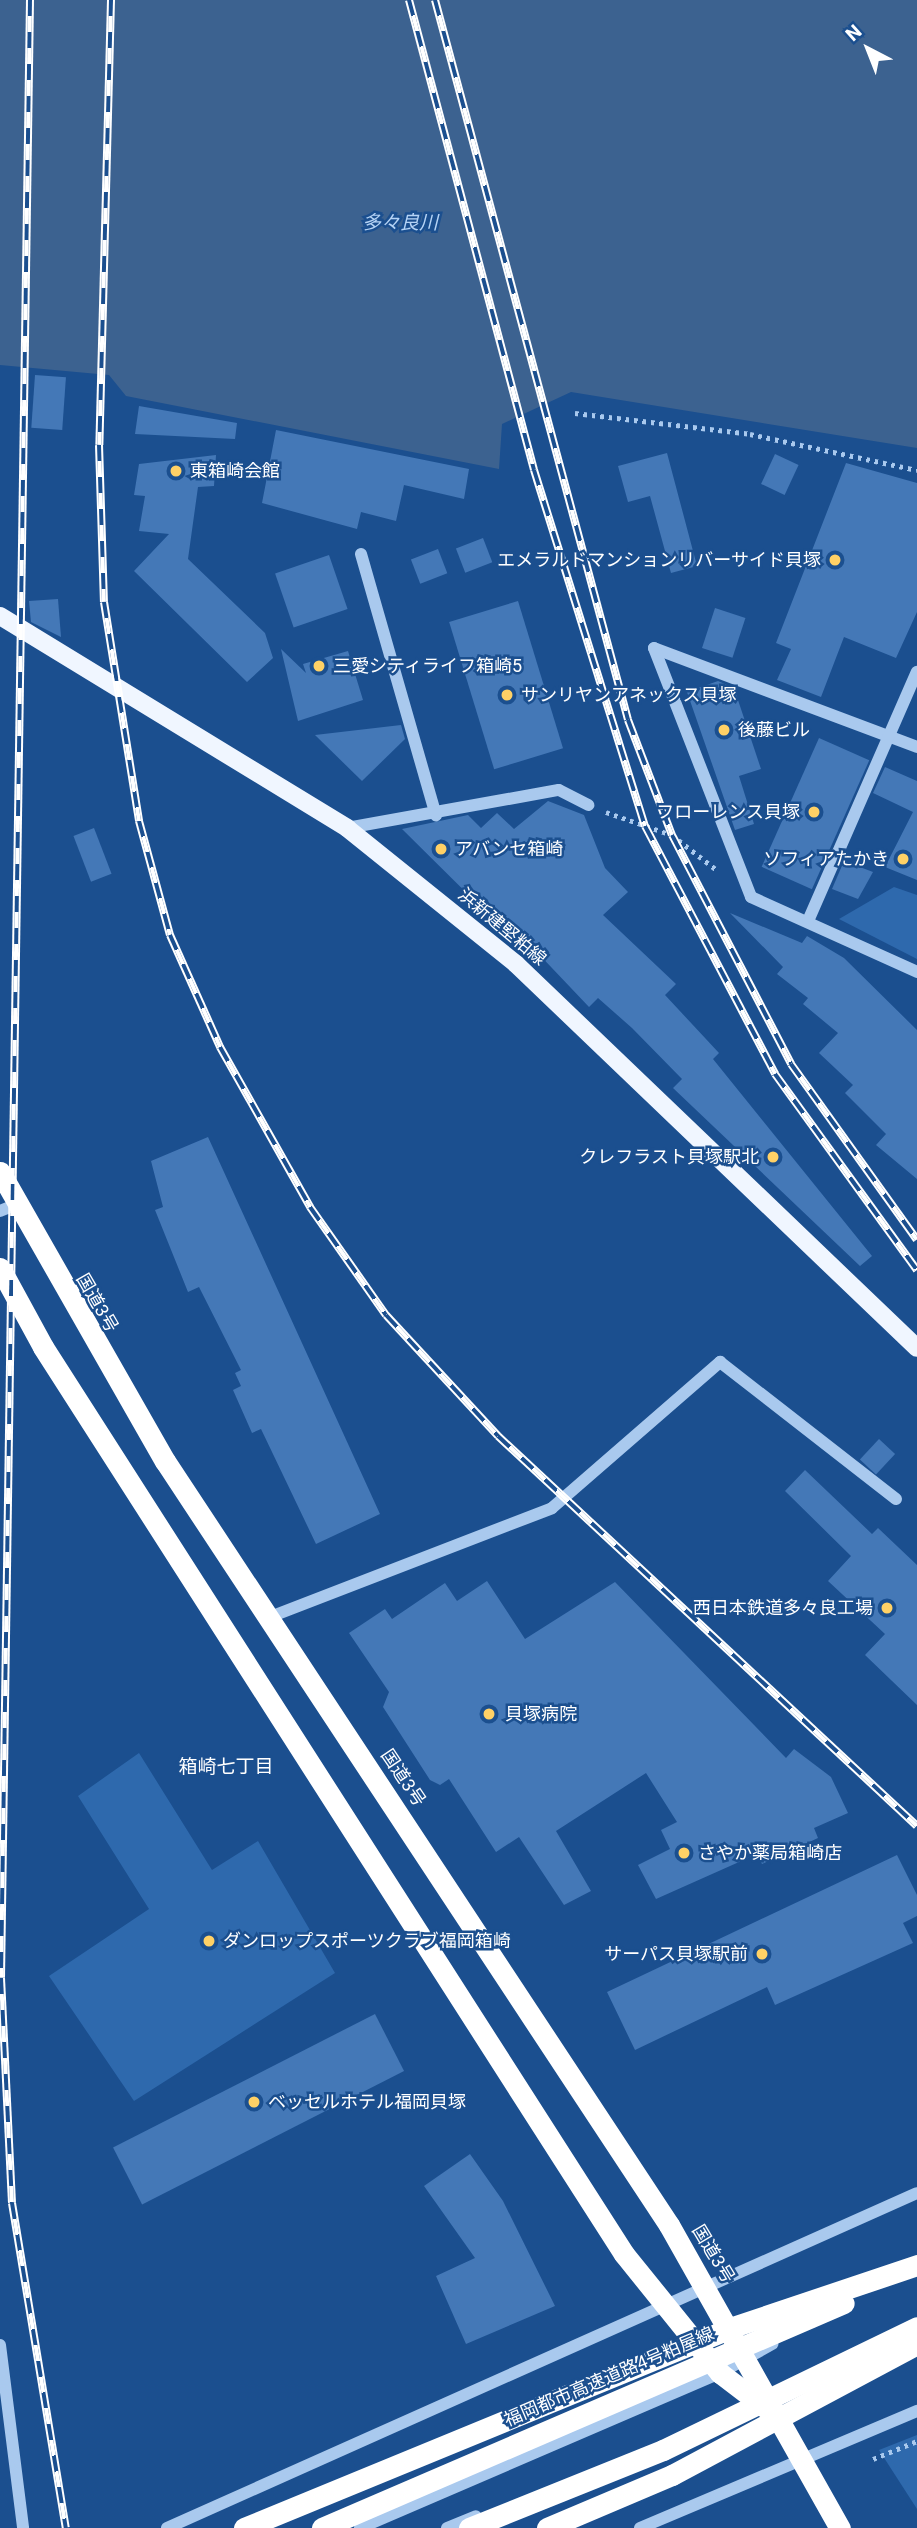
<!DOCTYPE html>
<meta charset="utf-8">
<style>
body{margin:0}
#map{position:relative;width:917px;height:2528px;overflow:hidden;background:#1b4f8f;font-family:Roboto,"Noto Sans JP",sans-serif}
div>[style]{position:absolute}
.green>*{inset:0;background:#2e69ad}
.water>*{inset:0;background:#3c6290}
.building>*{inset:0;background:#4478b7;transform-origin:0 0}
.path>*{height:4.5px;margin-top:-2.25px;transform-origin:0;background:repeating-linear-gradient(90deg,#a9c9ee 0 3.5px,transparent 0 8.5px)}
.minor>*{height:12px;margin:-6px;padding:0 6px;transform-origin:6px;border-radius:6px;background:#a9c9ee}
.major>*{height:18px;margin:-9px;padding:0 9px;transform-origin:9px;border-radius:9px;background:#f0f6ff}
.highway>*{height:21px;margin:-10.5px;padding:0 10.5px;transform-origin:10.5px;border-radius:10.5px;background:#fff}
.rail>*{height:8px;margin-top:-4px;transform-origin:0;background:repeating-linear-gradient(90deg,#1b4f8f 0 16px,#fff 0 32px);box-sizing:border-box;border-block:2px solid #fff}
.dots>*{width:19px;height:19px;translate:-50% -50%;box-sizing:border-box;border:4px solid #1b4f8f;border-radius:50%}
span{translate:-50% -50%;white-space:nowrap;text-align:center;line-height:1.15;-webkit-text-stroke:5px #1b4f8f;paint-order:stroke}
.poi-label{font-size:18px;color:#fff}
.left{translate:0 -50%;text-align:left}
.right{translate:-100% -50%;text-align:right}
.street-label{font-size:18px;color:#fff}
.water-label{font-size:19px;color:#b5d3f5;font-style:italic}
.neighbourhood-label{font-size:19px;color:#fff}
.north{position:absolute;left:833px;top:14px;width:70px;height:70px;-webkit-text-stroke:5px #1b4f8f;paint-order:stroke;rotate:318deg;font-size:19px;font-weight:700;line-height:28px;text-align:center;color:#fff}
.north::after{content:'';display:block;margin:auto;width:24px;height:32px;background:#fff;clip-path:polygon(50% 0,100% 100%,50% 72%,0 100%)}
</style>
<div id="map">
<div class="green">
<i style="clip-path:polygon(894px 887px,917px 895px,917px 959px,839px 919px)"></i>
<i style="clip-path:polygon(139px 1753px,212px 1870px,258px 1841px,335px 1973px,134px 2101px,49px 1976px,149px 1909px,78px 1796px)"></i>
<i style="clip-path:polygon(917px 2435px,917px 2509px,879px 2450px)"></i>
</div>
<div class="water">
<i style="clip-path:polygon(0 0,917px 0,917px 448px,571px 392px,502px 424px,499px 469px,126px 396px,109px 375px,0 365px)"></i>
</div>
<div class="building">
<i style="left:35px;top:375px;width:31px;height:53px;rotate:4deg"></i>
<i style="clip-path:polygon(139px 406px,237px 423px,235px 439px,135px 434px)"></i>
<i style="clip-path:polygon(276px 430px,469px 469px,464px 499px,404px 485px,396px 521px,361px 512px,357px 529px,262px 503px)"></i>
<i style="clip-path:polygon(667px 453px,697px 566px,671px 573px,650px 496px,628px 502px,618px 466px)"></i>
<i style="left:775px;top:454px;width:26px;height:33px;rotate:25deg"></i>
<i style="clip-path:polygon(216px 455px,214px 486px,198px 487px,188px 559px,265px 633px,273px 658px,247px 682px,134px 571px,169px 534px,139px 531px,145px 496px,134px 495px,139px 464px)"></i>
<i style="clip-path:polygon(846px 463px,917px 483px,917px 612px,896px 658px,844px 637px,821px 697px,777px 680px,791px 649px,776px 643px)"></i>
<i style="left:483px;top:538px;width:26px;height:29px;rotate:69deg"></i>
<i style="left:438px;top:549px;width:26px;height:29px;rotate:69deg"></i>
<i style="left:329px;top:555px;width:57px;height:57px;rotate:71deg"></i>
<i style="clip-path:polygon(58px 599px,61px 637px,31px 622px,29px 601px)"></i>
<i style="left:518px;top:601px;width:154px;height:72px;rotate:73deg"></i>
<i style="left:715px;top:608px;width:32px;height:42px;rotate:18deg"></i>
<i style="clip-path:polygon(281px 649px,306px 673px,303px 664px,348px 651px,363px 700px,298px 721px)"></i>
<i style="clip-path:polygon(718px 681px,734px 688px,761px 769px,739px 776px,754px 824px,735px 830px,687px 692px)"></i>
<i style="clip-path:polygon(401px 725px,405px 739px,362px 781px,315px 735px)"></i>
<i style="left:819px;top:738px;width:55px;height:141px;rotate:24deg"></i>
<i style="clip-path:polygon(885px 767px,917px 781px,917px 880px,885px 867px,913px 812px,873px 793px)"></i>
<i style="clip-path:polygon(548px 801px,584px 815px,605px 868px,628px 892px,603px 915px,676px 984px,665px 995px,719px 1053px,713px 1059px,872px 1256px,860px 1266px,673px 1088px,682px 1079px,632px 1028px,598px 998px,589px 1007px,514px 928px,508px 934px,402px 829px,468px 815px,481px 828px,497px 813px,514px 829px)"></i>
<i style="left:94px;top:828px;width:49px;height:22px;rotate:69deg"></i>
<i style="clip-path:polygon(844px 861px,873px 872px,858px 899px,832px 889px)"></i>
<i style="clip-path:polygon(730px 913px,802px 943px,807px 936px,844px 958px,917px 1030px,917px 1179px,876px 1145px,886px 1134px,845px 1093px,853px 1085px,819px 1053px,838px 1033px,803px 1004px,808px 998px,777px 974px,783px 967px)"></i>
<i style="clip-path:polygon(208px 1137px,380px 1514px,316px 1544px,261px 1429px,252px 1433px,233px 1390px,241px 1386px,235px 1373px,241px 1370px,199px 1287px,188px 1292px,155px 1210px,163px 1207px,151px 1161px)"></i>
<i style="left:879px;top:1439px;width:22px;height:28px;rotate:43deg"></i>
<i style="clip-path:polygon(805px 1470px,872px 1534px,878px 1528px,917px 1565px,917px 1705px,865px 1655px,885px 1634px,828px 1581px,851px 1556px,785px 1491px)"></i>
<i style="clip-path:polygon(487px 1581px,525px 1639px,615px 1582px,786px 1758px,794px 1749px,831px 1777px,848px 1813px,814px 1828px,818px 1838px,762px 1864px,757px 1854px,656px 1899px,638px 1865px,670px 1849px,661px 1830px,677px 1822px,646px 1773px,556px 1831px,591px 1891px,564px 1905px,519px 1837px,496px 1852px,449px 1779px,440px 1785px,430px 1780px,383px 1707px,389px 1692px,349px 1633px,385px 1609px,392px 1619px,445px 1583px,457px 1601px)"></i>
<i style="clip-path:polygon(897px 1855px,917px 1895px,917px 1916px,903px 1923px,913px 1943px,775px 2005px,767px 1987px,635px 2050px,607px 1992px)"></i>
<i style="left:375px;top:2014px;width:64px;height:294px;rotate:63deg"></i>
<i style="clip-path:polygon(470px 2154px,503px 2201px,555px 2306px,466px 2344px,436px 2276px,475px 2258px,424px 2186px)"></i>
</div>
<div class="path">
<i style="left:575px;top:413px;width:176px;rotate:6.8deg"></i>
<i style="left:750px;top:434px;width:171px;rotate:12.2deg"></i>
<i style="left:606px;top:812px;width:70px;rotate:19.2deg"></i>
<i style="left:672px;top:835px;width:57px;rotate:37.9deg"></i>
<i style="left:873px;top:2459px;width:48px;rotate:-22.2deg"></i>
</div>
<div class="minor">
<i style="left:361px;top:554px;width:272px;rotate:74deg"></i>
<i style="left:917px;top:747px;width:281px;rotate:-159.4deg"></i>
<i style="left:654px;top:648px;width:267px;rotate:68.7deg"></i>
<i style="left:751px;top:897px;width:182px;rotate:24.3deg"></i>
<i style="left:347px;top:828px;width:215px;rotate:-10.2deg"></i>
<i style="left:559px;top:790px;width:33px;rotate:27deg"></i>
<i style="left:808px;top:921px;width:272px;rotate:-66.4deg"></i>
<i style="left:0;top:1211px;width:16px;rotate:-22deg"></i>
<i style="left:270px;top:1617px;width:302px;rotate:-21.1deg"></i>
<i style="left:552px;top:1508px;width:223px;rotate:-41deg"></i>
<i style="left:720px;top:1362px;width:223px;rotate:37.9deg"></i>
<i style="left:0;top:2345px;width:184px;rotate:82.8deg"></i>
<i style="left:167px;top:2528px;width:821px;rotate:-24.07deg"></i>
<i style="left:360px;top:2528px;width:392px;rotate:-23.3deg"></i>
<i style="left:720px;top:2373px;width:60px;rotate:-29.1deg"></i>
<i style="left:447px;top:2528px;width:31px;rotate:-22deg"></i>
<i style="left:640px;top:2528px;width:301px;rotate:-22.9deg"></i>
</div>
<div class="major">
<i style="left:0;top:616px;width:407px;rotate:31.4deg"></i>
<i style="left:347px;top:828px;width:217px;rotate:38.8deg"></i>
<i style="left:516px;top:964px;width:555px;rotate:43.76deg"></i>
</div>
<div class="highway">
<i style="left:0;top:1172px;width:333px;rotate:60.3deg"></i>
<i style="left:165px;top:1461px;width:915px;rotate:56.59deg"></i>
<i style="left:669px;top:2225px;width:348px;rotate:60.6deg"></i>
<i style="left:0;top:1268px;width:90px;rotate:61.4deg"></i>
<i style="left:43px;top:1347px;width:1077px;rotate:57.36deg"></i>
<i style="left:624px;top:2254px;width:153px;rotate:51.1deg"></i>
<i style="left:720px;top:2373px;width:58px;rotate:37.3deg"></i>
<i style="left:244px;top:2528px;width:529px;rotate:-22.34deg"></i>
<i style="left:733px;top:2327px;width:194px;rotate:-18.6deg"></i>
<i style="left:322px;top:2528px;width:568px;rotate:-23.32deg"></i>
<i style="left:469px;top:2528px;width:209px;rotate:-21.9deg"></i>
<i style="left:663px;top:2450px;width:282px;rotate:-25.8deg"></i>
<i style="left:547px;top:2528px;width:136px;rotate:-23deg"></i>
<i style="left:672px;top:2475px;width:278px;rotate:-28.1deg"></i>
</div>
<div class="rail">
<i style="left:30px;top:0;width:1978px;rotate:90.84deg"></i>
<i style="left:1px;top:1978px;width:225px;rotate:87.2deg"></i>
<i style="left:12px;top:2203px;width:329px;rotate:80.6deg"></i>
<i style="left:111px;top:0;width:445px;rotate:91.5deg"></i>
<i style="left:99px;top:445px;width:157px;rotate:88.2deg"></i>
<i style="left:104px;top:602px;width:222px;rotate:80.9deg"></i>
<i style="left:139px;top:821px;width:118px;rotate:74.8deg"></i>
<i style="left:170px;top:935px;width:123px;rotate:65.9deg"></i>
<i style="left:220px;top:1047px;width:184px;rotate:60.6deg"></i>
<i style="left:310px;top:1207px;width:132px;rotate:54.9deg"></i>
<i style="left:386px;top:1315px;width:165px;rotate:47.2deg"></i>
<i style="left:498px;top:1436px;width:572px;rotate:42.95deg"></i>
<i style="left:409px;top:0;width:486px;rotate:75.1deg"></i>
<i style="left:534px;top:470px;width:373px;rotate:72.7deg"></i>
<i style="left:645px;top:826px;width:280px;rotate:62.3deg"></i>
<i style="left:775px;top:1074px;width:242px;rotate:54.1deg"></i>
<i style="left:435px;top:0;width:745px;rotate:74.99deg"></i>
<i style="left:628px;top:720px;width:123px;rotate:69.1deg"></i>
<i style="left:672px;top:835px;width:258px;rotate:62.5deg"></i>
<i style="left:791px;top:1064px;width:216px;rotate:54.4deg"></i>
</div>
<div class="dots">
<i style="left:176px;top:471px;background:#ffd166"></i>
<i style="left:835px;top:560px;background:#ffd166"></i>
<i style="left:319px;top:666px;background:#ffd166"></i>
<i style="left:507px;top:695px;background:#ffd166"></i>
<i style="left:724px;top:730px;background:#ffd166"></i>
<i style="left:814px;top:812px;background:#ffd166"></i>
<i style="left:441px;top:849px;background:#ffd166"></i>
<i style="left:903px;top:859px;background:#ffd166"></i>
<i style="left:773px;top:1157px;background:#ffd166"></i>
<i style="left:887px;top:1608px;background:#ffd166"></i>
<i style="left:489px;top:1714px;background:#ffd166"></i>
<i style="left:684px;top:1853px;background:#ffd166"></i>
<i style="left:209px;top:1941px;background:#ffd166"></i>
<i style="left:762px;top:1954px;background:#ffd166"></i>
<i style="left:254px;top:2102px;background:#ffd166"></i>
</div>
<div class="poi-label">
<span class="left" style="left:190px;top:471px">東箱崎会館</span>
<span class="right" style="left:821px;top:560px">エメラルドマンションリバーサイド貝塚</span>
<span class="left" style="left:333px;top:666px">三愛シティライフ箱崎5</span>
<span class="left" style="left:521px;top:695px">サンリヤンアネックス貝塚</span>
<span class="left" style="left:738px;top:730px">後藤ビル</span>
<span class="right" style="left:800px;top:812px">フローレンス貝塚</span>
<span class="left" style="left:455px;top:849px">アバンセ箱崎</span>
<span class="right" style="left:889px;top:859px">ソフィアたかき</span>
<span class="right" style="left:759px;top:1157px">クレフラスト貝塚駅北</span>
<span class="right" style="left:873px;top:1608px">西日本鉄道多々良工場</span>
<span class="left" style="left:505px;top:1714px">貝塚病院</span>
<span class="left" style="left:698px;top:1853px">さやか薬局箱崎店</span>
<span class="left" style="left:223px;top:1941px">ダンロップスポーツクラブ福岡箱崎</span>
<span class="right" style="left:748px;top:1954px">サーパス貝塚駅前</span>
<span class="left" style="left:268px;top:2102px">ベッセルホテル福岡貝塚</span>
</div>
<div class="street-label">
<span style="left:502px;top:927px;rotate:40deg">浜新建堅粕線</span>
<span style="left:97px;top:1303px;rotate:60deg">国道3号</span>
<span style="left:403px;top:1778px;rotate:56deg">国道3号</span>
<span style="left:713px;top:2254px;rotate:59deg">国道3号</span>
<span style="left:609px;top:2377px;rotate:-23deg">福岡都市高速道路4号粕屋線</span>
</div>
<div class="water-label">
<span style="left:400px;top:223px">多々良川</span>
</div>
<div class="neighbourhood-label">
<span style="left:226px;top:1767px">箱崎七丁目</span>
</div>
<div class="north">N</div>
</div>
